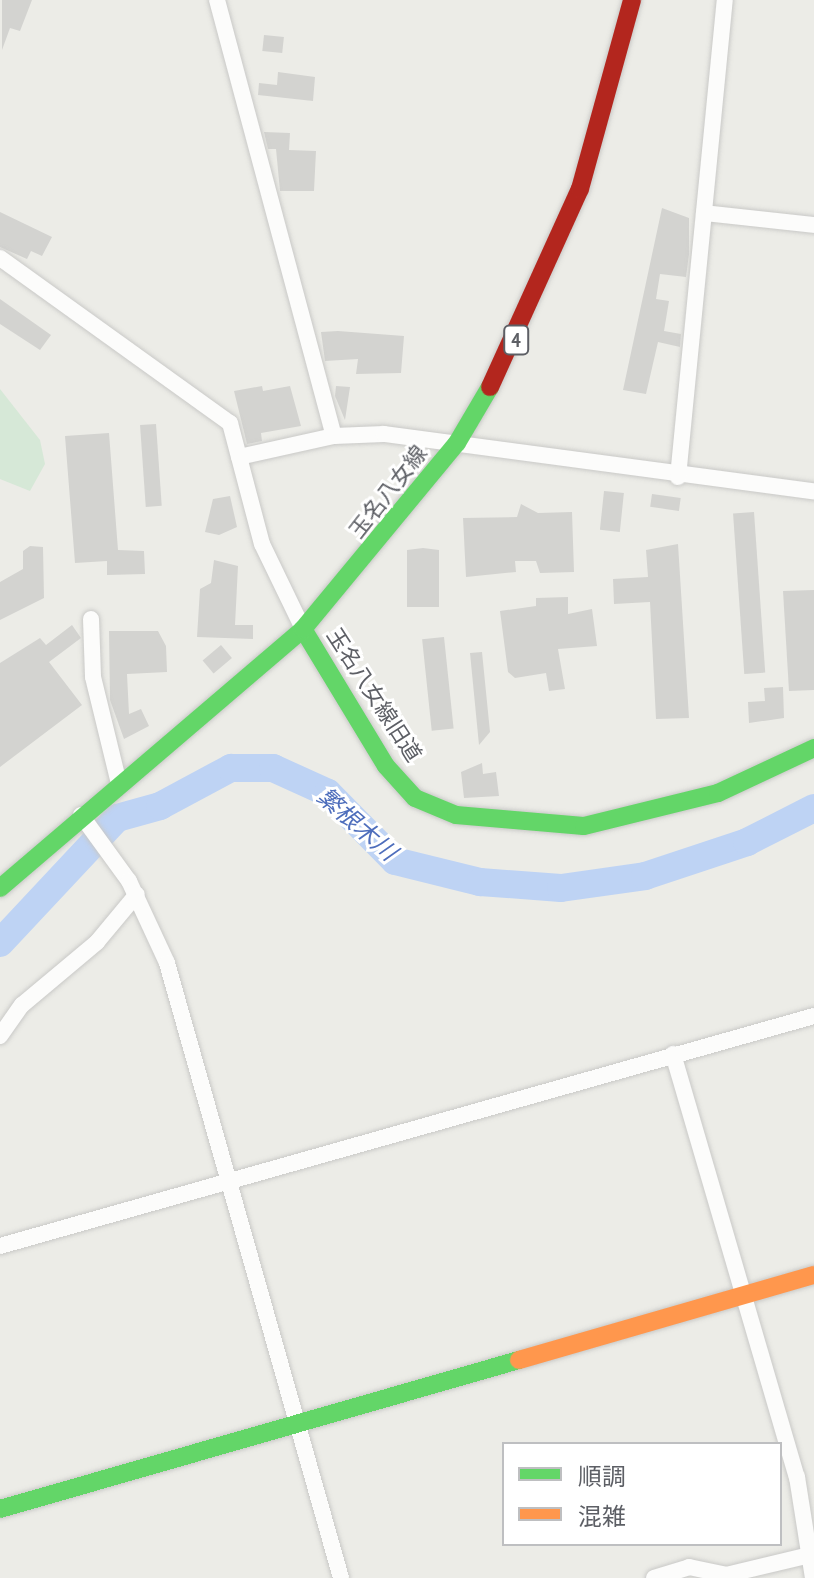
<!DOCTYPE html>
<meta charset="utf-8">
<style>
body{margin:0}
#map{position:relative;width:814px;height:1578px;overflow:hidden;background:#ecece7;font-family:"PT Sans Narrow","Noto Sans JP",sans-serif}
div>[style]{position:absolute}
.green>*{inset:0;background:#d6e8d7}
.river>*{height:28px;margin:-14px;padding:0 14px;transform-origin:14px;border-radius:14px;background:#bed3f4}
.building>*{inset:0;background:#d3d3d0;transform-origin:0 0}
.roads{filter:drop-shadow(0 0 2px #c9c9c7) drop-shadow(0 0 2px #c9c9c7)}
.street>*{height:16px;margin:-8px;padding:0 8px;transform-origin:8px;border-radius:8px;background:#fcfcfb}
.fast>*{height:18px;margin:-9px;padding:0 9px;transform-origin:9px;border-radius:9px;background:#63d668}
.slow>*{height:18px;margin:-9px;padding:0 9px;transform-origin:9px;border-radius:9px;background:#ff974d}
.jam>*{height:18px;margin:-9px;padding:0 9px;transform-origin:9px;border-radius:9px;background:#b3261e}
span{translate:-50% -50%;white-space:nowrap;text-align:center;line-height:1.15;-webkit-text-stroke:6px #fff;paint-order:stroke}
.shield-label span{padding:2px 6px;background:#fff;border:2px solid;border-radius:6px;-webkit-text-stroke-width:0}
.shield-label{font-size:20px;color:#5d5f65;font-weight:700}
.street-label{font-size:22px;color:#5d5f65}
.water-label{font-size:24px;color:#4e6ebc;font-style:italic}
.legend{position:absolute;left:502px;top:1442px;width:280px;height:104px;box-sizing:border-box;background:#fff;border:2px solid #bebfc1;margin:0;padding:10px 14px;list-style:none;font-size:24px;color:#5d5f65}
.legend li{display:flex;align-items:center;gap:16px;height:40px}
.legend b{width:40px;border:2px solid #bebfc1}
</style>
<div id="map">
<div class="green">
<i style="clip-path:polygon(0 389px,40px 440px,45px 464px,30px 491px,0 479px)"></i>
</div>
<div class="river">
<i style="left:0;top:943px;width:171px;rotate:-46.9deg"></i>
<i style="left:117px;top:818px;width:45px;rotate:-15.6deg"></i>
<i style="left:160px;top:806px;width:81px;rotate:-28.2deg"></i>
<i style="left:231px;top:768px;width:42px"></i>
<i style="left:273px;top:768px;width:60px;rotate:24.4deg"></i>
<i style="left:328px;top:793px;width:95px;rotate:45.4deg"></i>
<i style="left:395px;top:861px;width:88px;rotate:13.9deg"></i>
<i style="left:480px;top:882px;width:81px;rotate:4.2deg"></i>
<i style="left:561px;top:888px;width:85px;rotate:-8.1deg"></i>
<i style="left:645px;top:876px;width:108px;rotate:-18.4deg"></i>
<i style="left:747px;top:842px;width:75px;rotate:-26.9deg"></i>
</div>
<div class="building">
<i style="clip-path:polygon(2px 0,32px 0,20px 31px,10px 28px,2px 50px)"></i>
<i style="left:264px;top:35px;width:20px;height:16px;rotate:6deg"></i>
<i style="clip-path:polygon(278px 72px,315px 77px,313px 101px,258px 95px,259px 83px,277px 85px)"></i>
<i style="clip-path:polygon(264px 132px,290px 133px,289px 150px,316px 151px,314px 191px,280px 191px,276px 149px,268px 149px)"></i>
<i style="clip-path:polygon(662px 208px,689px 218px,689px 254px,686px 277px,660px 274px,656px 299px,669px 301px,664px 331px,681px 334px,680px 347px,658px 342px,646px 394px,623px 390px)"></i>
<i style="clip-path:polygon(0 212px,52px 237px,42px 256px,31px 251px,27px 259px,0 247px)"></i>
<i style="clip-path:polygon(0 299px,51px 335px,40px 350px,0 324px)"></i>
<i style="clip-path:polygon(338px 331px,404px 336px,401px 373px,356px 374px,358px 359px,325px 361px,321px 332px)"></i>
<i style="clip-path:polygon(262px 386px,263px 391px,290px 386px,301px 426px,261px 433px,262px 441px,247px 444px,234px 391px)"></i>
<i style="clip-path:polygon(336px 386px,350px 387px,345px 420px,335px 396px)"></i>
<i style="left:156px;top:424px;width:82px;height:16px;rotate:86deg"></i>
<i style="clip-path:polygon(109px 433px,118px 550px,144px 551px,145px 574px,107px 575px,107px 561px,75px 563px,65px 436px)"></i>
<i style="left:604px;top:491px;width:20px;height:39px;rotate:6deg"></i>
<i style="left:652px;top:494px;width:29px;height:13px;rotate:8deg"></i>
<i style="clip-path:polygon(230px 496px,237px 527px,219px 535px,205px 532px,213px 499px)"></i>
<i style="clip-path:polygon(521px 504px,538px 513px,572px 512px,574px 572px,540px 573px,536px 561px,515px 561px,516px 572px,466px 577px,463px 518px,517px 517px)"></i>
<i style="left:754px;top:512px;width:161px;height:21px;rotate:86deg"></i>
<i style="clip-path:polygon(678px 544px,689px 718px,656px 719px,650px 602px,614px 604px,613px 579px,648px 577px,646px 550px)"></i>
<i style="clip-path:polygon(30px 546px,43px 547px,44px 598px,0 620px,0 582px,23px 569px,23px 551px)"></i>
<i style="clip-path:polygon(423px 548px,439px 550px,439px 607px,407px 607px,407px 550px)"></i>
<i style="clip-path:polygon(214px 560px,238px 566px,235px 625px,253px 625px,253px 639px,197px 637px,200px 589px,211px 583px)"></i>
<i style="clip-path:polygon(814px 590px,814px 690px,789px 691px,783px 591px)"></i>
<i style="clip-path:polygon(568px 597px,568px 614px,592px 609px,597px 646px,558px 649px,565px 689px,549px 691px,546px 673px,515px 678px,508px 672px,500px 611px,536px 606px,536px 598px)"></i>
<i style="clip-path:polygon(72px 625px,81px 638px,49px 662px,82px 705px,0 767px,0 663px,40px 638px,46px 645px)"></i>
<i style="clip-path:polygon(109px 631px,158px 631px,166px 646px,167px 672px,127px 674px,129px 714px,141px 709px,149px 726px,124px 739px,110px 700px)"></i>
<i style="left:444px;top:637px;width:92px;height:22px;rotate:84deg"></i>
<i style="left:221px;top:645px;width:17px;height:24px;rotate:50deg"></i>
<i style="clip-path:polygon(482px 652px,490px 732px,479px 745px,470px 653px)"></i>
<i style="clip-path:polygon(783px 687px,784px 718px,749px 723px,748px 702px,765px 701px,764px 688px)"></i>
<i style="clip-path:polygon(482px 763px,483px 774px,496px 772px,499px 796px,464px 798px,461px 772px)"></i>
</div>
<div class="roads">
<div class="street">
<i style="left:217px;top:0;width:451px;rotate:75deg"></i>
<i style="left:704px;top:213px;width:111px;rotate:6.2deg"></i>
<i style="left:0;top:258px;width:283px;rotate:35.7deg"></i>
<i style="left:230px;top:423px;width:125px;rotate:75.2deg"></i>
<i style="left:262px;top:544px;width:94px;rotate:64.2deg"></i>
<i style="left:239px;top:457px;width:97px;rotate:-12.5deg"></i>
<i style="left:334px;top:436px;width:50px;rotate:-2.3deg"></i>
<i style="left:384px;top:434px;width:434px;rotate:7.6deg"></i>
<i style="left:678px;top:477px;width:479px;rotate:-84.4deg"></i>
<i style="left:91px;top:619px;width:58px;rotate:88deg"></i>
<i style="left:93px;top:677px;width:110px;rotate:76.3deg"></i>
<i style="left:81px;top:815px;width:82px;rotate:54deg"></i>
<i style="left:129px;top:881px;width:90px;rotate:65.1deg"></i>
<i style="left:167px;top:963px;width:639px;rotate:74.2deg"></i>
<i style="left:0;top:1036px;width:38px;rotate:-55deg"></i>
<i style="left:22px;top:1005px;width:98px;rotate:-40deg"></i>
<i style="left:97px;top:942px;width:62px;rotate:-50.2deg"></i>
<i style="left:673px;top:1054px;width:441px;rotate:73.7deg"></i>
<i style="left:797px;top:1477px;width:102px;rotate:81deg"></i>
<i style="left:0;top:1246px;width:846px;rotate:-15.78deg"></i>
<i style="left:654px;top:1578px;width:37px;rotate:-17deg"></i>
<i style="left:689px;top:1567px;width:38px;rotate:12deg"></i>
<i style="left:726px;top:1575px;width:90px;rotate:-13.4deg"></i>
</div>
<div class="fast">
<i style="left:303px;top:629px;width:160px;rotate:58.8deg"></i>
<i style="left:386px;top:766px;width:43px;rotate:47.8deg"></i>
<i style="left:415px;top:798px;width:44px;rotate:22.5deg"></i>
<i style="left:456px;top:815px;width:128px;rotate:4.9deg"></i>
<i style="left:584px;top:826px;width:138px;rotate:-13.8deg"></i>
<i style="left:718px;top:793px;width:106px;rotate:-25.1deg"></i>
<i style="left:0;top:888px;width:399px;rotate:-40.5deg"></i>
<i style="left:303px;top:629px;width:241px;rotate:-50.4deg"></i>
<i style="left:457px;top:443px;width:65px;rotate:-59.5deg"></i>
<i style="left:0;top:1509px;width:540px;rotate:-16.02deg"></i>
</div>
<div class="slow">
<i style="left:519px;top:1360px;width:307px;rotate:-16.1deg"></i>
</div>
<div class="jam">
<i style="left:490px;top:387px;width:217px;rotate:-65.6deg"></i>
<i style="left:580px;top:189px;width:196px;rotate:-74.6deg"></i>
</div>
</div>
<div class="shield-label">
<span style="left:516px;top:340px">4</span>
</div>
<div class="street-label">
<span style="left:388px;top:492px;rotate:-52deg">玉名八女線</span>
<span style="left:374px;top:695px;rotate:57deg">玉名八女線旧道</span>
</div>
<div class="water-label">
<span style="left:357px;top:824px;rotate:41deg">繁根木川</span>
</div>
<ul class="legend">
<li><b style="height:10px;background:#63d668"></b>順調</li>
<li><b style="height:10px;background:#ff974d"></b>混雑</li>
</ul>
</div>
